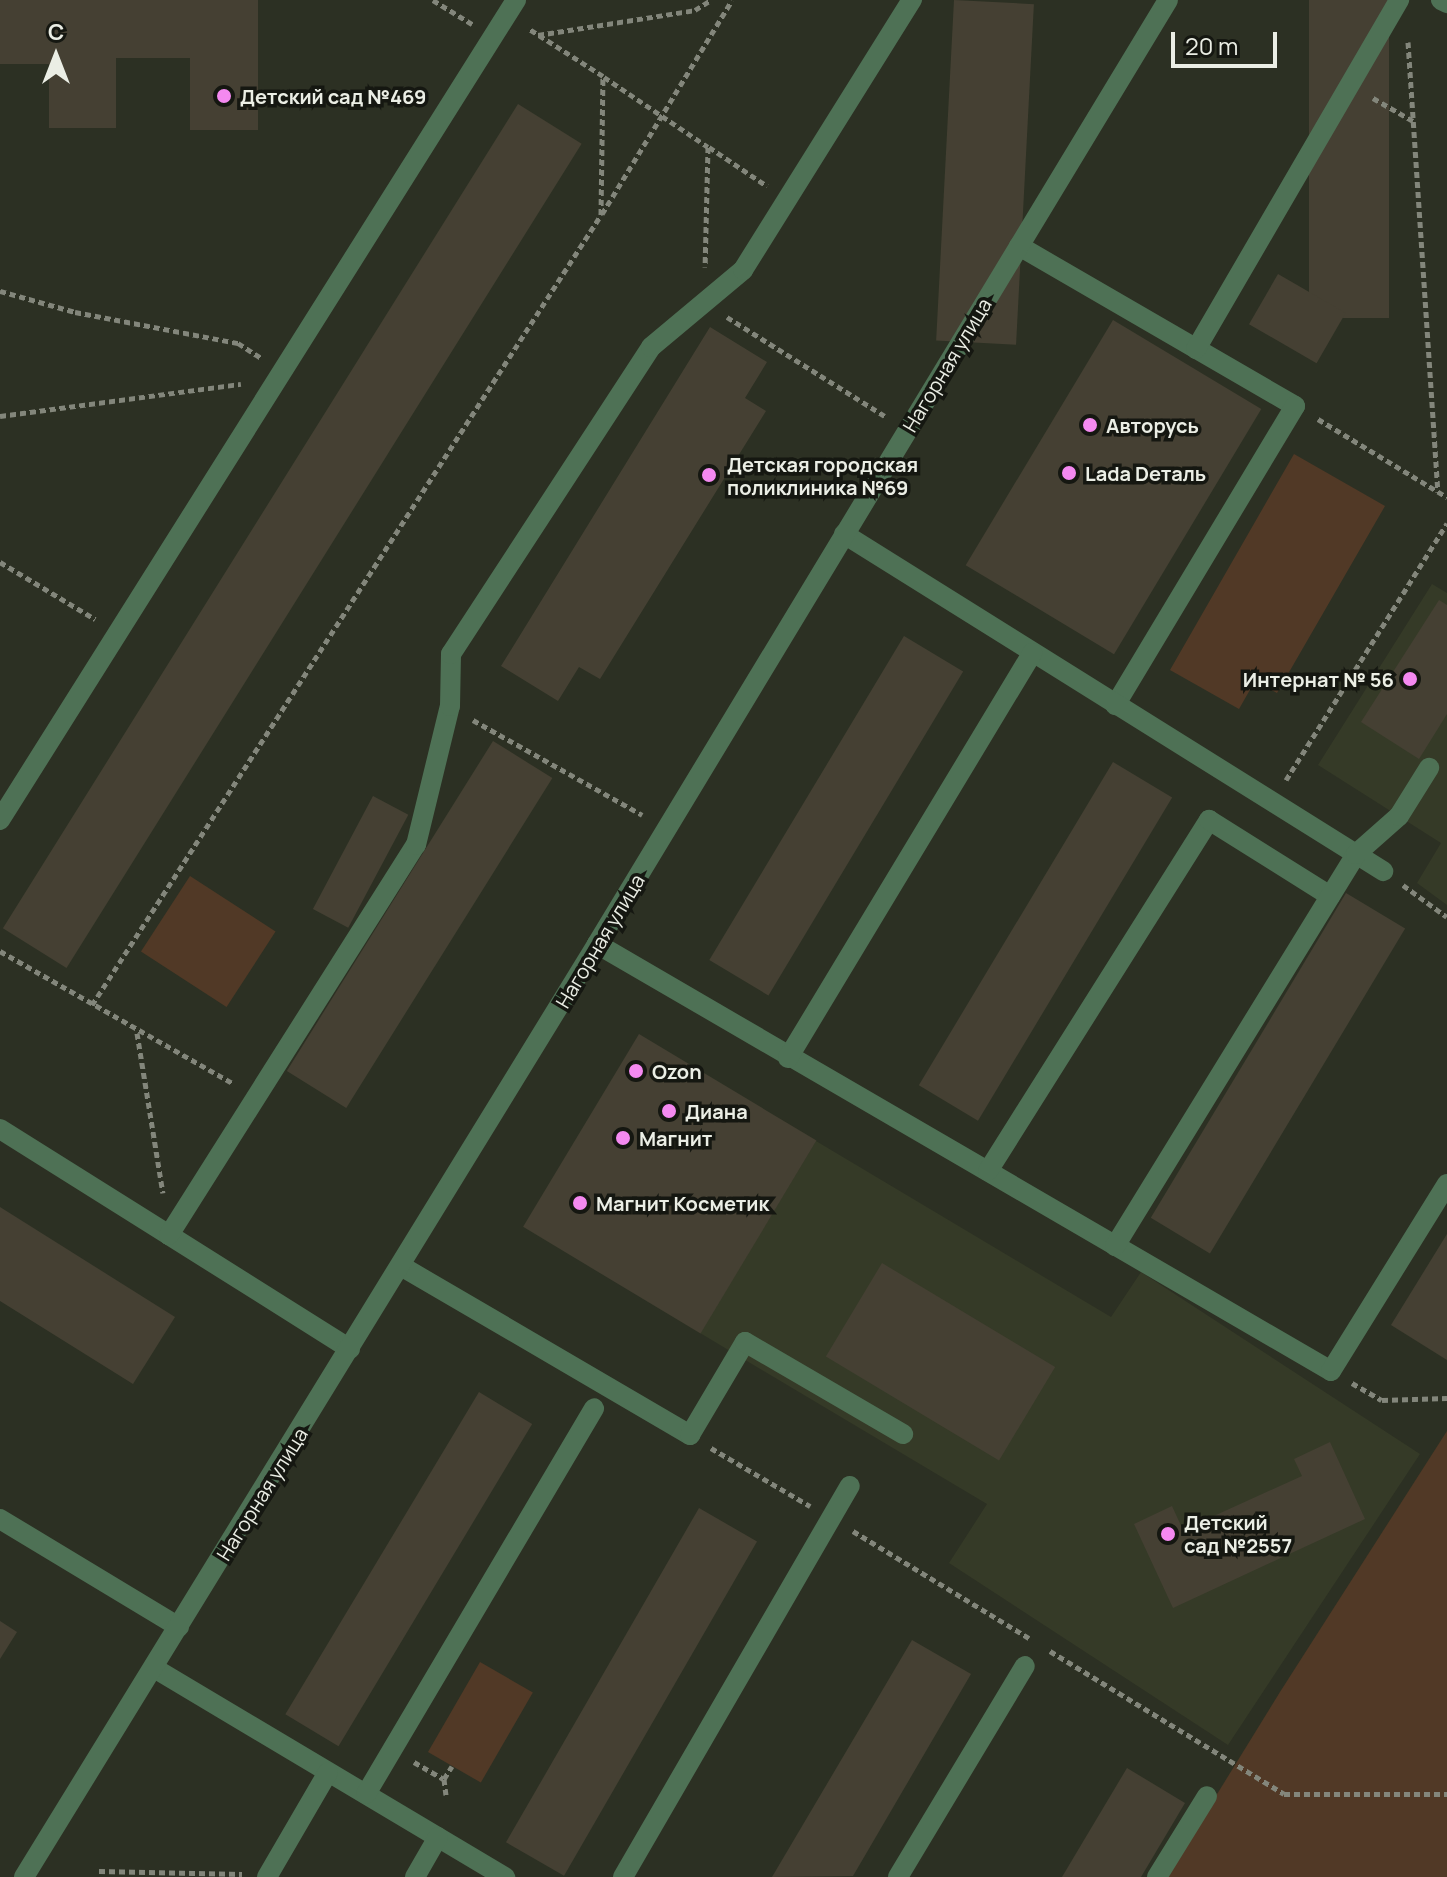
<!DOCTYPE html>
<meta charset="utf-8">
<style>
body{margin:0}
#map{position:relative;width:1447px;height:1877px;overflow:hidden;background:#2c3023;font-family:Manrope,sans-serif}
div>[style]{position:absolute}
.built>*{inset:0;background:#353a27}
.green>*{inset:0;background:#513926;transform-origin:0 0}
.building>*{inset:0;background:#454033;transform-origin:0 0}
.path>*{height:5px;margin-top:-2.5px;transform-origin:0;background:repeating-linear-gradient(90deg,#83867b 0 6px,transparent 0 10px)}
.minor>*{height:20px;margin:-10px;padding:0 10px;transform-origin:10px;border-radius:10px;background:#4e7155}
.dots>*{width:22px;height:22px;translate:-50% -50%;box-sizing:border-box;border:4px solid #151711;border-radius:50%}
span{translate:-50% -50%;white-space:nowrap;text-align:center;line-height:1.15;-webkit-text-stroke:7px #151711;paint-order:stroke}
.poi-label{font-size:20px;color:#ebeee5;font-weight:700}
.left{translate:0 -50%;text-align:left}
.right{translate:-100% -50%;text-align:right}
.street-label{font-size:20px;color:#ebeee5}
.north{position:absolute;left:16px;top:16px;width:80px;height:80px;-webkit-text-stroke:6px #151711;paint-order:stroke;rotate:0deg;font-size:22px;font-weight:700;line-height:32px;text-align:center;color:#ebeee5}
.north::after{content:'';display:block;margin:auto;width:28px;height:36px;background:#ebeee5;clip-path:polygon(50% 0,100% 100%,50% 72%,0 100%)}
.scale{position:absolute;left:1171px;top:32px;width:106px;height:36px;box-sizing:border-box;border:4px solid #ebeee5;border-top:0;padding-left:10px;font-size:24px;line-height:28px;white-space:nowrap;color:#ebeee5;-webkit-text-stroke:6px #151711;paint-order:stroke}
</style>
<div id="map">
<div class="built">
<i style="clip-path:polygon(1432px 584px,1447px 593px,1447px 905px,1417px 883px,1441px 843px,1318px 765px)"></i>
<i style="clip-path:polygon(816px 1141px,1111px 1317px,1141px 1272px,1420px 1454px,1228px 1745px,949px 1563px,987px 1504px,700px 1333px)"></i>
</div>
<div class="green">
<i style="clip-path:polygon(1294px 454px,1385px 506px,1277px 693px,1255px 681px,1239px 709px,1170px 670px)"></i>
<i style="left:190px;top:876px;width:102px;height:90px;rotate:33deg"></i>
<i style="clip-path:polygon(1447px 1431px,1447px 1877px,1166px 1877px,1280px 1692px)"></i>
<i style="left:480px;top:1662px;width:61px;height:104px;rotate:30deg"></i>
</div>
<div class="building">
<i style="clip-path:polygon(0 0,258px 0,258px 130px,190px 130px,190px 58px,116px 58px,116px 128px,49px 128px,49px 64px,0 64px)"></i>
<i style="left:954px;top:0;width:80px;height:341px;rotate:3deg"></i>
<i style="left:1309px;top:0;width:80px;height:318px"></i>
<i style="left:518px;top:104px;width:75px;height:972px;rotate:32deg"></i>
<i style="left:1278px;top:274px;width:78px;height:58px;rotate:30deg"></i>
<i style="left:1113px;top:320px;width:173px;height:286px;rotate:31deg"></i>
<i style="clip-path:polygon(710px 327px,767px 362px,745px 398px,766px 411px,600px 679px,579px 667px,558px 701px,501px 666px)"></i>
<i style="clip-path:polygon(1439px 600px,1447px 605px,1447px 714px,1419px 759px,1361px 722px)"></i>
<i style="left:904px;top:636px;width:69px;height:378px;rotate:31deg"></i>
<i style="left:493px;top:741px;width:70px;height:389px;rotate:32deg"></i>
<i style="left:1113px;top:762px;width:69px;height:377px;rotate:31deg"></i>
<i style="left:373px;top:796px;width:40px;height:128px;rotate:28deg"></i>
<i style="left:1346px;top:893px;width:69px;height:379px;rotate:31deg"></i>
<i style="left:639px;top:1034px;width:207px;height:225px;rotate:31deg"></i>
<i style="clip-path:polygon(0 1207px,175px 1317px,133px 1384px,0 1301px)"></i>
<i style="clip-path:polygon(1447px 1234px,1447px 1360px,1391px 1325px)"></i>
<i style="left:882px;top:1263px;width:202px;height:109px;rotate:31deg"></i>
<i style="left:479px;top:1392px;width:62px;height:376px;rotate:31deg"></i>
<i style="clip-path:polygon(1330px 1442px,1365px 1519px,1173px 1608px,1134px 1524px,1172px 1506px,1183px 1530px,1302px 1476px,1294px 1459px)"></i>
<i style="left:699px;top:1508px;width:67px;height:386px;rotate:30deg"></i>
<i style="clip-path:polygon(0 1621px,17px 1632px,0 1659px)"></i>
<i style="clip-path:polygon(912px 1640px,971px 1674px,853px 1876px,772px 1877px)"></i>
<i style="clip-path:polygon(1127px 1768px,1185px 1803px,1141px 1877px,1062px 1877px)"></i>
</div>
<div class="path">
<i style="left:433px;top:0;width:46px;rotate:31.6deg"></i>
<i style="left:538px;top:35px;width:159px;rotate:-9deg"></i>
<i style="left:695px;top:10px;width:19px;rotate:-32deg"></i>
<i style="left:1408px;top:42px;width:451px;rotate:86.2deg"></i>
<i style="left:604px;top:77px;width:125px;rotate:33.9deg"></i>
<i style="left:708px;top:147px;width:120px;rotate:91.4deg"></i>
<i style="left:1373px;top:98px;width:46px;rotate:29.9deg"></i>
<i style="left:709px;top:147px;width:70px;rotate:33.9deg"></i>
<i style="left:602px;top:214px;width:250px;rotate:-58.7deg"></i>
<i style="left:0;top:291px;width:78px;rotate:15.6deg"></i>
<i style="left:75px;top:312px;width:166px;rotate:10.8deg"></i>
<i style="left:238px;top:343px;width:27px;rotate:33deg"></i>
<i style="left:727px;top:317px;width:186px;rotate:32.1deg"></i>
<i style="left:0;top:416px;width:243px;rotate:-7.6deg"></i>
<i style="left:1318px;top:419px;width:151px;rotate:31.2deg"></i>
<i style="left:0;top:562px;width:111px;rotate:31deg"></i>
<i style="left:473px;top:720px;width:194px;rotate:29.3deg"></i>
<i style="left:1286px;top:780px;width:303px;rotate:-57.9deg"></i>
<i style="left:1403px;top:885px;width:54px;rotate:36deg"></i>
<i style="left:0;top:951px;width:267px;rotate:29.6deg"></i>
<i style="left:92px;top:1005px;width:940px;rotate:-57.21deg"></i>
<i style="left:601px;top:215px;width:139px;rotate:-89.2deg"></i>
<i style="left:603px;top:76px;width:89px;rotate:-147.4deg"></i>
<i style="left:137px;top:1033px;width:162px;rotate:80.8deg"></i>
<i style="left:1352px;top:1383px;width:34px;rotate:30deg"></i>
<i style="left:1382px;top:1400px;width:65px;rotate:-1.8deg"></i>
<i style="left:711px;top:1448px;width:115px;rotate:30.4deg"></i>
<i style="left:853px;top:1531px;width:206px;rotate:31.3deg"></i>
<i style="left:1050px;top:1651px;width:274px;rotate:31.4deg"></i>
<i style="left:1284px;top:1794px;width:163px"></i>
<i style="left:414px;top:1762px;width:34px;rotate:30deg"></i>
<i style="left:444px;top:1779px;width:15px;rotate:-58deg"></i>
<i style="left:444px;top:1779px;width:16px;rotate:83deg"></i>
<i style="left:99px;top:1871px;width:143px;rotate:1.2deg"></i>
</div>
<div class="minor">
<i style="left:1441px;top:0;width:7px;rotate:27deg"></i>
<i style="left:1019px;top:246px;width:319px;rotate:30.1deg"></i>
<i style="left:1295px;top:406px;width:349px;rotate:121deg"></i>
<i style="left:1196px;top:349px;width:404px;rotate:-59.8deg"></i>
<i style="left:844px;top:534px;width:636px;rotate:32.01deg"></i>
<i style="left:0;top:820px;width:969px;rotate:-57.82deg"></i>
<i style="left:597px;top:944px;width:849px;rotate:30.19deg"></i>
<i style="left:1331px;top:1371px;width:220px;rotate:-58.2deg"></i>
<i style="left:788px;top:1058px;width:473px;rotate:-58.9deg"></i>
<i style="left:0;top:1129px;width:199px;rotate:32.1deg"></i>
<i style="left:988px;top:1171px;width:415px;rotate:-57.8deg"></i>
<i style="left:1209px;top:820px;width:143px;rotate:32.1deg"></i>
<i style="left:1115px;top:1246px;width:460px;rotate:-58.4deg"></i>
<i style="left:1356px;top:854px;width:57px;rotate:-41.5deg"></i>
<i style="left:1399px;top:816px;width:57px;rotate:-58deg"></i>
<i style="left:401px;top:1266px;width:335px;rotate:30.3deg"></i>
<i style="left:690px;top:1435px;width:108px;rotate:-59.4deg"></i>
<i style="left:745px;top:1342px;width:183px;rotate:30.2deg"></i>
<i style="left:350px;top:1349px;width:214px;rotate:-147.8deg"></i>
<i style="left:169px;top:1235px;width:462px;rotate:-57.7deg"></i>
<i style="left:416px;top:845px;width:143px;rotate:-76.3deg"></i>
<i style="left:450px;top:706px;width:52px;rotate:-88.9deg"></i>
<i style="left:451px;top:654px;width:366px;rotate:-56.9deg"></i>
<i style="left:651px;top:347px;width:120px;rotate:-39.9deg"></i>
<i style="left:743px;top:270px;width:319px;rotate:-58deg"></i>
<i style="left:0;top:1519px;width:209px;rotate:31.1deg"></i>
<i style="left:154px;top:1668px;width:409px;rotate:30.8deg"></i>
<i style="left:366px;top:1794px;width:448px;rotate:-59.4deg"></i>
<i style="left:24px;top:1877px;width:1095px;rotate:-58.44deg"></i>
<i style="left:597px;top:944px;width:1103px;rotate:-58.83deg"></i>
<i style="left:267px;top:1877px;width:121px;rotate:-59.8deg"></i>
<i style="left:415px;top:1877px;width:46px;rotate:-60.1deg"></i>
<i style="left:623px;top:1877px;width:452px;rotate:-59.9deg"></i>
<i style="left:898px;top:1877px;width:246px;rotate:-59deg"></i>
<i style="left:1157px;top:1877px;width:95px;rotate:-58.3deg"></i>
</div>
<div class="dots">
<i style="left:224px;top:96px;background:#f489f0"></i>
<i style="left:1090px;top:425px;background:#f489f0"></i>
<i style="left:1069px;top:473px;background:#f489f0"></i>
<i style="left:709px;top:475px;background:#f489f0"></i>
<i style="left:1410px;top:679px;background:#f489f0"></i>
<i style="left:636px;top:1071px;background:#f489f0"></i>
<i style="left:669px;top:1111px;background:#f489f0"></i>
<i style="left:623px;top:1138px;background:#f489f0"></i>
<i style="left:580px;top:1203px;background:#f489f0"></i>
<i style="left:1168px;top:1534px;background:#f489f0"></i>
</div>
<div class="poi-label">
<span class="left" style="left:240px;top:96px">Детский сад №469</span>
<span class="left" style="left:1106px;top:425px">Авторусь</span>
<span class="left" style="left:727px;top:476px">Детская городская<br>поликлиника №69</span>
<span class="left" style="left:1085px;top:473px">Lada Dеталь</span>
<span class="right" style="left:1394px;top:679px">Интернат № 56</span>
<span class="left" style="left:652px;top:1071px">Ozon</span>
<span class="left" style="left:685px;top:1111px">Диана</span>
<span class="left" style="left:639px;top:1138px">Магнит</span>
<span class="left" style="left:596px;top:1203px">Магнит Косметик</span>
<span class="left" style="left:1184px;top:1534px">Детский<br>сад №2557</span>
</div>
<div class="street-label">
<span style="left:947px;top:365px;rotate:-59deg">Нагорная улица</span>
<span style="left:600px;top:941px;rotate:-59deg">Нагорная улица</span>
<span style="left:262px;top:1494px;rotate:-58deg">Нагорная улица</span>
</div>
<div class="north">С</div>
<div class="scale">20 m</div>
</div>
